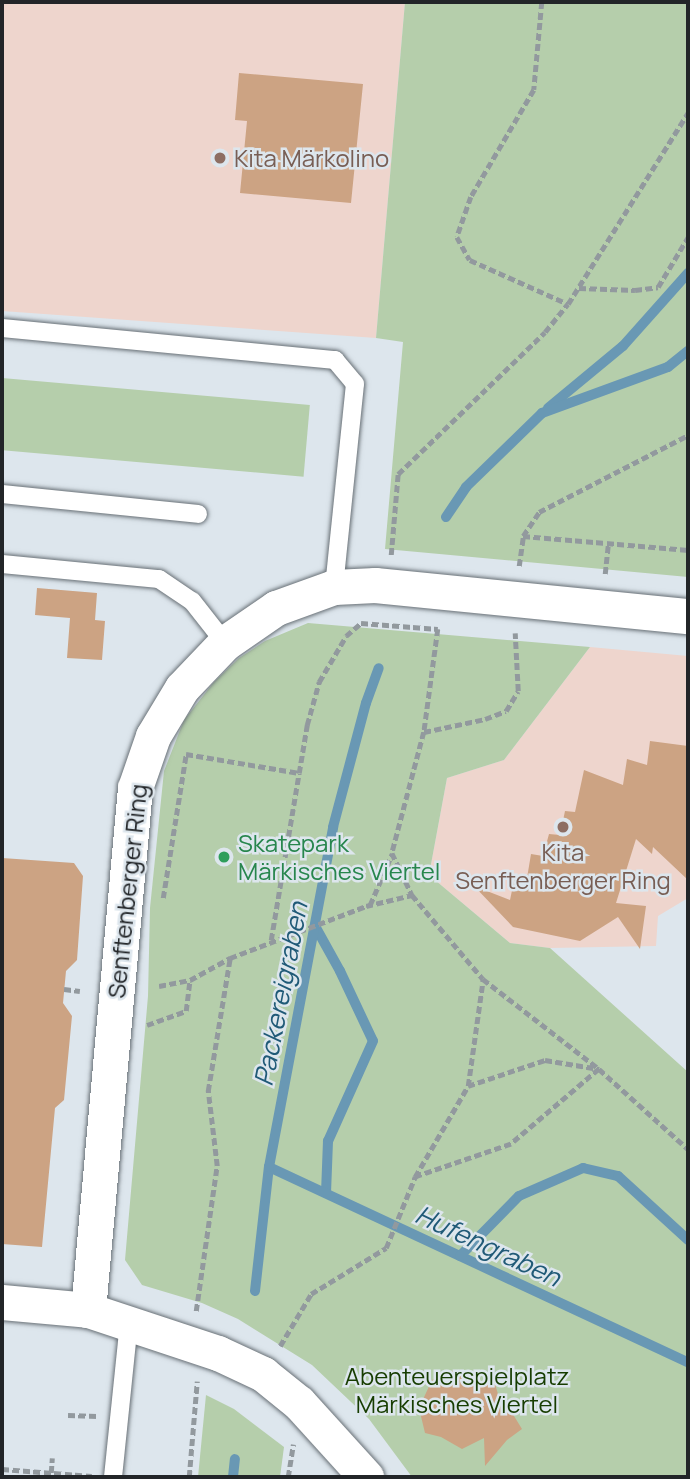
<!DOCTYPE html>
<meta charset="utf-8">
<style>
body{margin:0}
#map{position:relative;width:690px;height:1479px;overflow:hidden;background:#dde6ed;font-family:Manrope,sans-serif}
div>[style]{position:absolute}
.education>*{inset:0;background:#eed5cd}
.green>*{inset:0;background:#b5ceab;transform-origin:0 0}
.stream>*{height:10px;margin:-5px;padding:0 5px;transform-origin:5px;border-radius:5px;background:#6998b4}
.building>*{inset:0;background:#cca383}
.path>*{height:4.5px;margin-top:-2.25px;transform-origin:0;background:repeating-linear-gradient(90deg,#92999e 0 7px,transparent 0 10.5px)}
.roads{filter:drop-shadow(0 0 2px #687076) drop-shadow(0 0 2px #687076)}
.service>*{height:18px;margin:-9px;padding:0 9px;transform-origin:9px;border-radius:9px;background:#fff}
.minor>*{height:35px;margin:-17.5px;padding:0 17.5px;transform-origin:17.5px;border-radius:17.5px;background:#fff}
.dots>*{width:19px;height:19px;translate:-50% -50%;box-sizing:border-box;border:4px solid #dde6ed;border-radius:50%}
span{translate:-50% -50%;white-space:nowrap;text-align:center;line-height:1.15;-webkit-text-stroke:5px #dde6ed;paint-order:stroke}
.education-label{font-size:24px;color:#785e54}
.left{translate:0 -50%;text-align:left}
.leisure-label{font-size:24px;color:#27864d}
.street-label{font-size:24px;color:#222528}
.park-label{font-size:24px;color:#173d01}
.water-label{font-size:26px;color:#205a77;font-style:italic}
.frame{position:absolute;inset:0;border:4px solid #222528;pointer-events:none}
</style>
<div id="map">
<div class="education">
<i style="clip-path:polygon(2px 2px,405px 2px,376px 338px,2px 311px)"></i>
<i style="clip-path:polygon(590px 647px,688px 656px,688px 898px,658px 916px,656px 946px,550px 948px,510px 943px,429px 875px,447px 778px,504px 760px)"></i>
</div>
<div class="green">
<i style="clip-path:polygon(405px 2px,688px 2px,688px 577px,385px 549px,403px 342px,376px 338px)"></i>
<i style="left:2px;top:378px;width:309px;height:72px;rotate:5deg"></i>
<i style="clip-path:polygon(308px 623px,590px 647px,504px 760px,447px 778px,429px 875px,510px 943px,550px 948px,688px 1072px,688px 1477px,412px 1477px,369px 1419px,312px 1365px,238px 1319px,202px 1303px,142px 1285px,125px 1260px,148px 996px,150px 908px,164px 771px,184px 720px,214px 682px,239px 658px,265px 641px)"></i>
<i style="clip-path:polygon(206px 1395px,234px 1409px,284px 1447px,280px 1477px,198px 1477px)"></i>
</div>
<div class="stream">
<i style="left:548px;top:408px;width:97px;rotate:-39.6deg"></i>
<i style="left:623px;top:346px;width:98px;rotate:-48.3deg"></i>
<i style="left:446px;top:517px;width:36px;rotate:-56deg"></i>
<i style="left:466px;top:487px;width:106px;rotate:-44.2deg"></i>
<i style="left:542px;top:413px;width:134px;rotate:-20.1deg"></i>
<i style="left:668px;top:367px;width:26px;rotate:-39deg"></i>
<i style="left:315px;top:926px;width:51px;rotate:60.9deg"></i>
<i style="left:340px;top:971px;width:77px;rotate:64.8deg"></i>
<i style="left:373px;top:1041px;width:110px;rotate:114.2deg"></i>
<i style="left:328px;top:1141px;width:52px;rotate:92.2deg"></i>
<i style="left:269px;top:1167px;width:462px;rotate:25deg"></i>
<i style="left:460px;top:1256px;width:84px;rotate:-45.5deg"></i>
<i style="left:519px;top:1196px;width:70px;rotate:-23.6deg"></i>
<i style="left:583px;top:1168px;width:36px;rotate:13deg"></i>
<i style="left:618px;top:1176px;width:95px;rotate:42.4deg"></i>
<i style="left:255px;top:1291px;width:125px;rotate:-83.6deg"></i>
<i style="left:269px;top:1167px;width:346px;rotate:-79.3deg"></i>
<i style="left:333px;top:827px;width:128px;rotate:-75.1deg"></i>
<i style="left:366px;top:703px;width:37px;rotate:-70deg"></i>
<i style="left:233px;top:1477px;width:18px;rotate:-84deg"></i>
</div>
<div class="building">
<i style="clip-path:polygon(239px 73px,363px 84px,351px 203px,240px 193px,247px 121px,235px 120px)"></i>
<i style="clip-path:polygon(37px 588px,97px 593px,95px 620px,105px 621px,102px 660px,67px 658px,70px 618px,35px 615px)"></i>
<i style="clip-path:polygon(650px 741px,688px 746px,688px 880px,653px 847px,652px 854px,636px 839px,616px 903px,646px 906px,640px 949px,618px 917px,580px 941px,513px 927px,474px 886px,510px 900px,515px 876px,527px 878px,531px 854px,543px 856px,549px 834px,560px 835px,565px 811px,575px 812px,584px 770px,623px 785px,627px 759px,647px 765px)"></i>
<i style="clip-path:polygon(2px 858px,74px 863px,83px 876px,77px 960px,66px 971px,63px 1003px,72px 1016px,64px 1100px,55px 1108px,42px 1247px,2px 1244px)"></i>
<i style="clip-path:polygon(454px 1370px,468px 1379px,495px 1384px,501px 1404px,506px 1403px,522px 1429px,507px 1440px,485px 1466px,484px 1438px,462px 1449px,441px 1437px,425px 1433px,419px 1408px,432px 1380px)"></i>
</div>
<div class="path">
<i style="left:542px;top:2px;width:88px;rotate:95.2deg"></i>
<i style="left:534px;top:90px;width:124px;rotate:120.5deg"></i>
<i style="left:471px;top:197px;width:42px;rotate:109.3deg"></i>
<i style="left:457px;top:237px;width:26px;rotate:61deg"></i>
<i style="left:470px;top:260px;width:107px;rotate:24.2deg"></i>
<i style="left:579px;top:288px;width:56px;rotate:2deg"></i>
<i style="left:635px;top:290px;width:23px;rotate:-7deg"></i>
<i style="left:658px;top:287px;width:58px;rotate:-59deg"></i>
<i style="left:523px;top:536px;width:166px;rotate:4.8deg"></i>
<i style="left:391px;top:555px;width:81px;rotate:-85.1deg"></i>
<i style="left:398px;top:474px;width:204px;rotate:-44deg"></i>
<i style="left:545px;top:332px;width:36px;rotate:-51deg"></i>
<i style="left:568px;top:304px;width:226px;rotate:-57.9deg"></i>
<i style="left:519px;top:566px;width:30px;rotate:-82deg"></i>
<i style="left:523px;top:536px;width:29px;rotate:-56deg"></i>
<i style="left:539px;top:512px;width:168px;rotate:-27.3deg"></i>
<i style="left:605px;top:574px;width:30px;rotate:-84deg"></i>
<i style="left:424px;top:732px;width:62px;rotate:-12deg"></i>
<i style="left:485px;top:719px;width:22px;rotate:-21deg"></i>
<i style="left:506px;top:711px;width:23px;rotate:-59deg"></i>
<i style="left:518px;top:691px;width:58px;rotate:-93deg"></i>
<i style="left:163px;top:898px;width:146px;rotate:-80.9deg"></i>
<i style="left:186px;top:754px;width:115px;rotate:9.5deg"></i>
<i style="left:299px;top:773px;width:49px;rotate:-80.5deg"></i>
<i style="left:307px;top:725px;width:45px;rotate:-74.4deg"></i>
<i style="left:319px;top:682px;width:53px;rotate:-59.6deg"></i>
<i style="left:346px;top:636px;width:20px;rotate:-41deg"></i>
<i style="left:361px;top:623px;width:77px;rotate:4.5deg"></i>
<i style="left:438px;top:629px;width:104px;rotate:97.7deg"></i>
<i style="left:424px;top:732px;width:125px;rotate:104.8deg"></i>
<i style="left:392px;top:853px;width:47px;rotate:64.5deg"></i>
<i style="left:412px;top:895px;width:110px;rotate:49.8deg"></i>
<i style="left:483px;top:979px;width:147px;rotate:37.8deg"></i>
<i style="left:599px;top:1069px;width:116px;rotate:139.6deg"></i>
<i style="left:511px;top:1144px;width:102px;rotate:161deg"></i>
<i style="left:370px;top:905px;width:56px;rotate:-66.7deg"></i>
<i style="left:271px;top:940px;width:169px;rotate:-80.5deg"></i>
<i style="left:159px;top:986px;width:32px;rotate:-11deg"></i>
<i style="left:190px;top:980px;width:46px;rotate:-28.8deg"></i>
<i style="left:230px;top:958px;width:146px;rotate:-20.9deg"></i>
<i style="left:366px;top:906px;width:47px;rotate:-13.4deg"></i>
<i style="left:64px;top:989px;width:16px;rotate:7deg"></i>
<i style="left:147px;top:1025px;width:41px;rotate:-19.7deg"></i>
<i style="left:186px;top:1011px;width:31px;rotate:-83deg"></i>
<i style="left:468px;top:1086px;width:108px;rotate:-82deg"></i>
<i style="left:196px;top:1311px;width:147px;rotate:-81.8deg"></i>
<i style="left:217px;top:1166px;width:76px;rotate:-96.8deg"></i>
<i style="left:208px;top:1091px;width:135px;rotate:-80.6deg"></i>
<i style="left:280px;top:1346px;width:61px;rotate:-59.2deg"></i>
<i style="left:311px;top:1294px;width:88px;rotate:-31.5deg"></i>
<i style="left:386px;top:1248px;width:77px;rotate:-67.8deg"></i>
<i style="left:415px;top:1177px;width:105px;rotate:-59.8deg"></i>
<i style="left:468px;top:1086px;width:81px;rotate:-18.7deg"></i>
<i style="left:545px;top:1060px;width:55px;rotate:9.5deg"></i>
<i style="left:599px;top:1069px;width:120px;rotate:42deg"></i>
<i style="left:68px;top:1415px;width:29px;rotate:2deg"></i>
<i style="left:2px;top:1469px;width:90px;rotate:4.4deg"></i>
<i style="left:51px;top:1473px;width:15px;rotate:-86deg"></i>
<i style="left:189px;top:1477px;width:96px;rotate:-85.2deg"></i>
<i style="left:288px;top:1477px;width:33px;rotate:-81deg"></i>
</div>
<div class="roads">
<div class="service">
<i style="left:2px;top:328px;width:335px;rotate:5.5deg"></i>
<i style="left:335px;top:360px;width:31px;rotate:50deg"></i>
<i style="left:355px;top:384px;width:204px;rotate:95.9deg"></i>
<i style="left:2px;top:494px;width:197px;rotate:5.8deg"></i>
<i style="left:2px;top:564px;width:158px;rotate:5.5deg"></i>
<i style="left:159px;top:579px;width:40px;rotate:34deg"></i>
<i style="left:192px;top:601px;width:53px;rotate:51.8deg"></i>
<i style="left:113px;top:1477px;width:156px;rotate:-84.1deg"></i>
</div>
<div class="minor">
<i style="left:2px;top:1302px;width:86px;rotate:5.3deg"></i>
<i style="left:88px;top:1310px;width:137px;rotate:18.3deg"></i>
<i style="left:218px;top:1353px;width:50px;rotate:25deg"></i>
<i style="left:263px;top:1374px;width:46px;rotate:38.9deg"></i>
<i style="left:299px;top:1403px;width:100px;rotate:47.8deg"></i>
<i style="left:88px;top:1310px;width:524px;rotate:-84.86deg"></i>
<i style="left:135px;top:788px;width:55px;rotate:-70.9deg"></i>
<i style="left:153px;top:736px;width:56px;rotate:-58.9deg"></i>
<i style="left:182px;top:688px;width:62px;rotate:-46.3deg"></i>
<i style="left:225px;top:643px;width:62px;rotate:-34.5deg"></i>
<i style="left:276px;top:608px;width:62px;rotate:-19.9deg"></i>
<i style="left:334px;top:587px;width:41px;rotate:-2.8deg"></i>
<i style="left:375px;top:585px;width:315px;rotate:5.7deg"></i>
</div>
</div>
<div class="dots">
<i style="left:220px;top:158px;background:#8d6e63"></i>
<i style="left:563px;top:827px;background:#8d6e63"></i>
<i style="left:224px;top:857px;background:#2e9e5b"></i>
</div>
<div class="education-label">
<span class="left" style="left:234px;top:158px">Kita Märkolino</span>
<span style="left:563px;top:866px">Kita<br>Senftenberger Ring</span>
</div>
<div class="leisure-label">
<span class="left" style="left:238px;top:857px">Skatepark<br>Märkisches Viertel</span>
</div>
<div class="street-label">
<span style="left:127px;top:891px;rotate:-84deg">Senftenberger Ring</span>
</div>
<div class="park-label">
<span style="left:457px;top:1390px">Abenteuerspielplatz<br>Märkisches Viertel</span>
</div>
<div class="water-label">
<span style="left:281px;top:994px;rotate:-79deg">Packereigraben</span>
<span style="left:488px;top:1246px;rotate:25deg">Hufengraben</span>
</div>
<div class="frame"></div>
</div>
